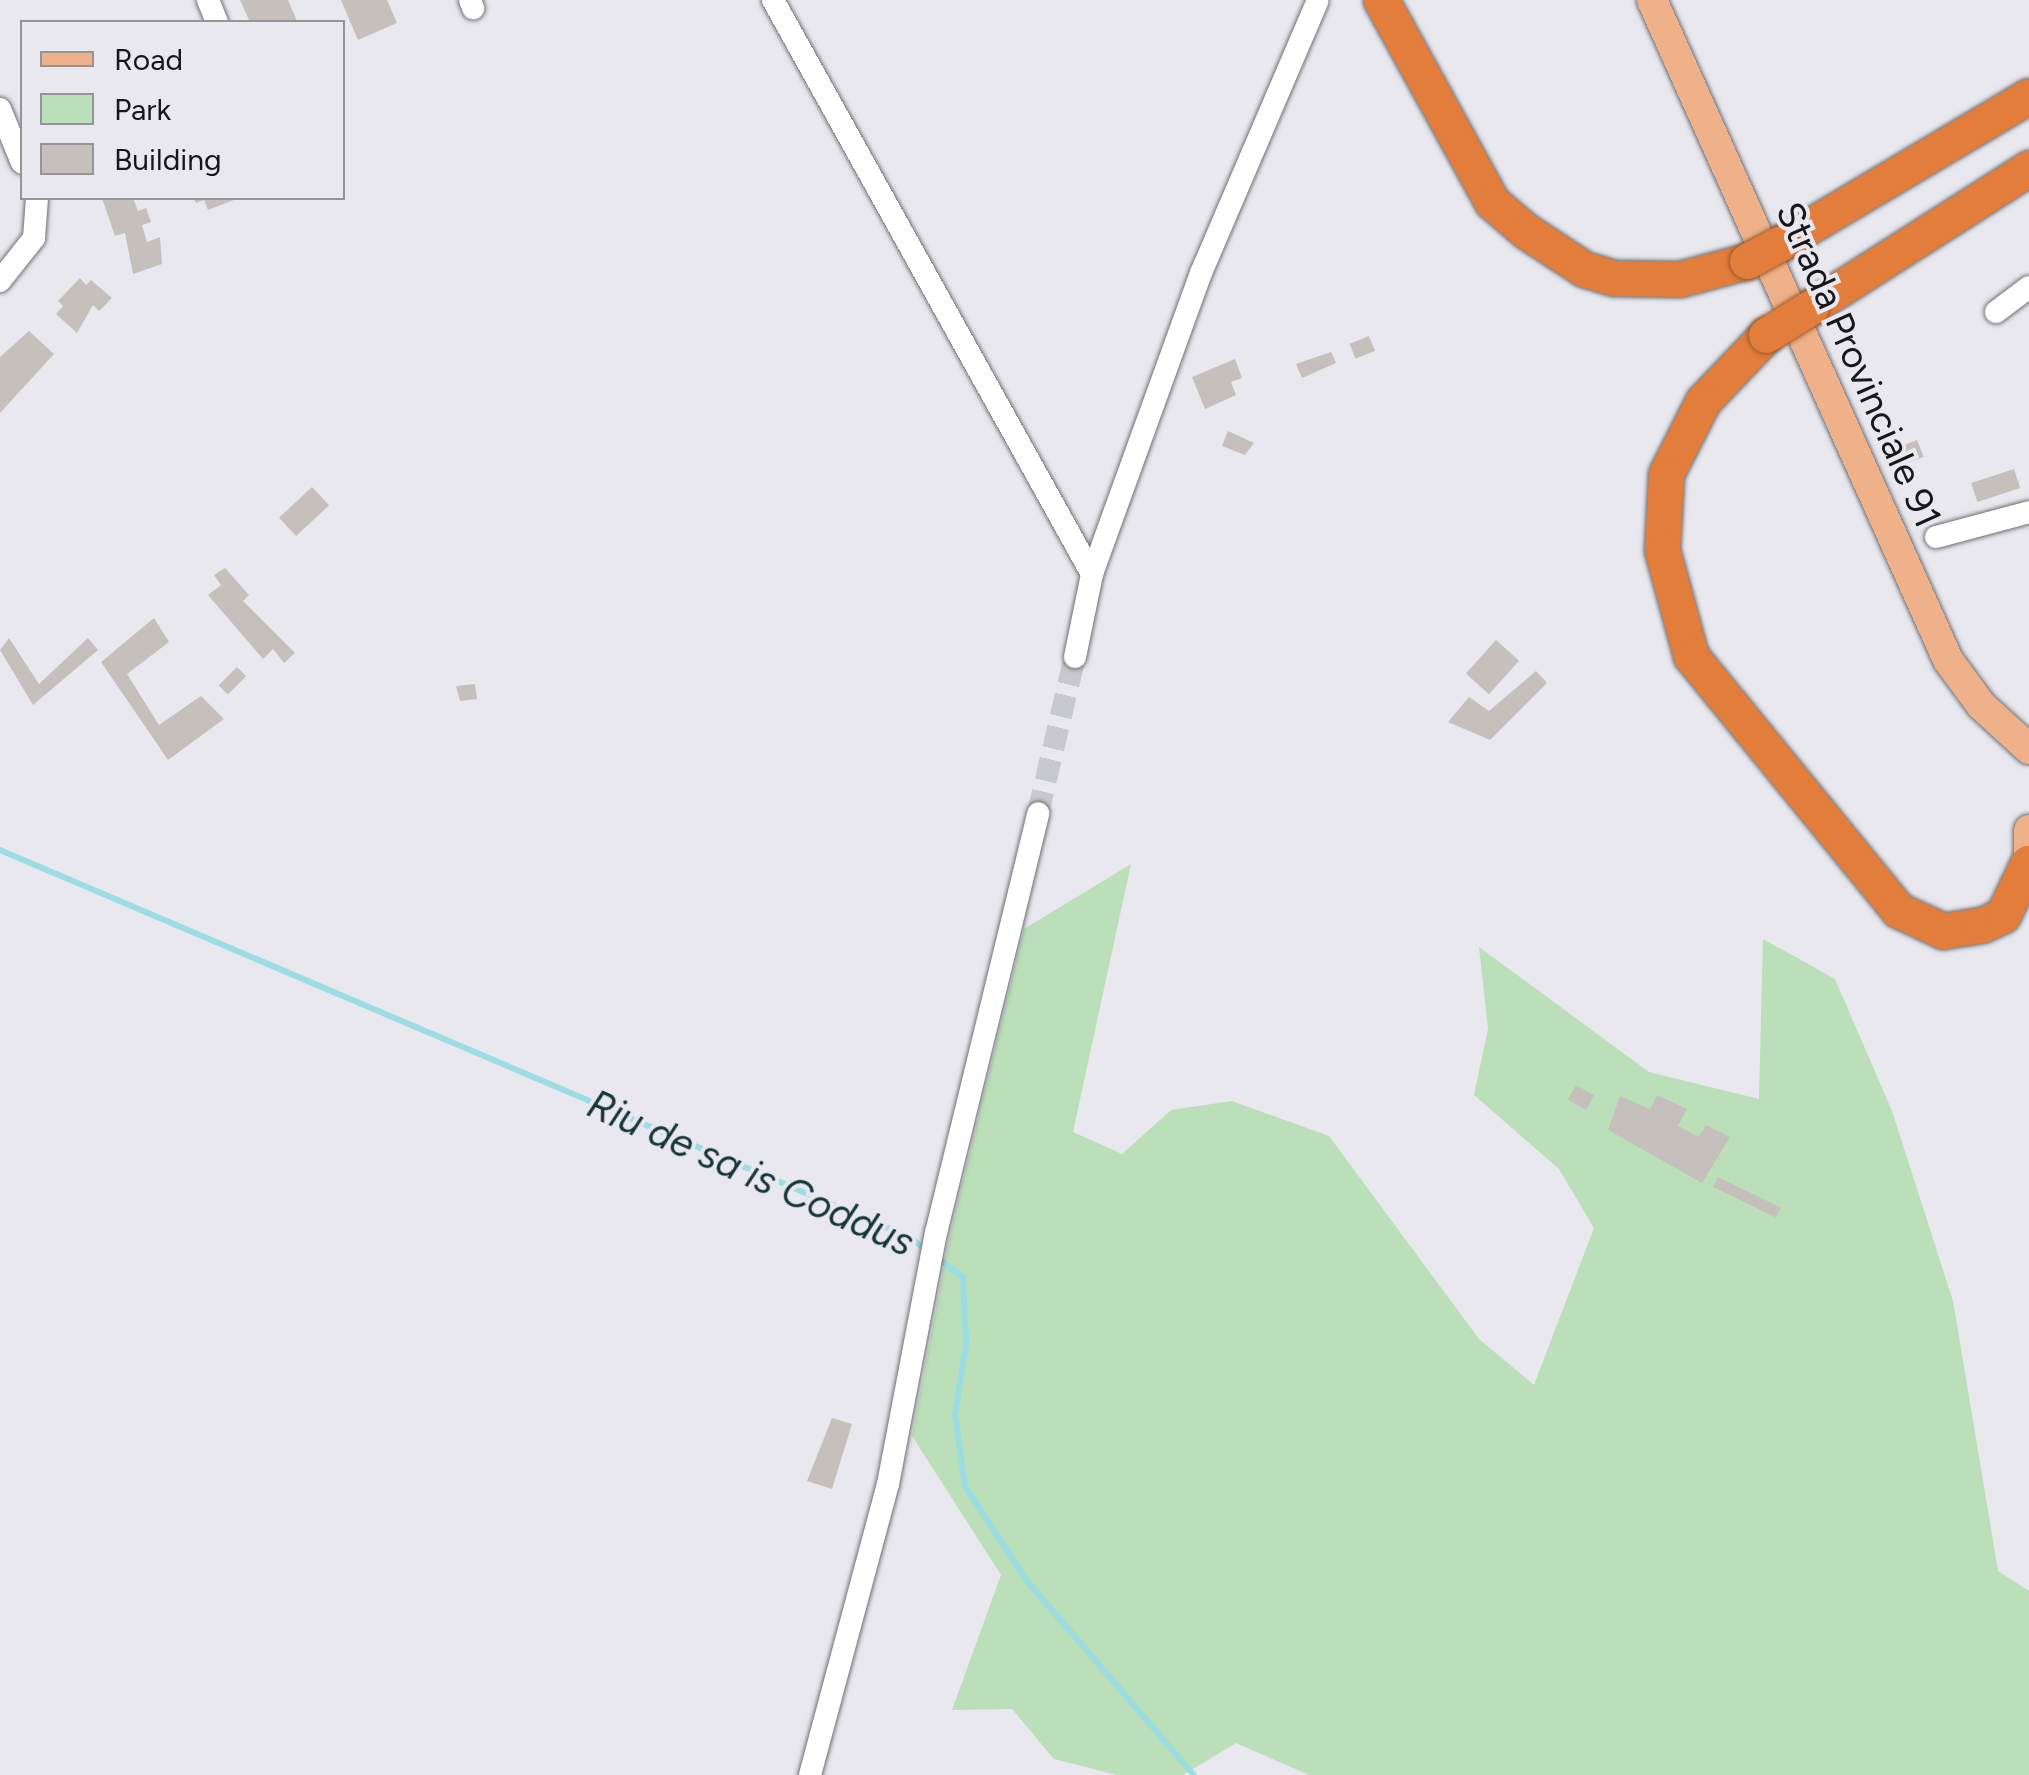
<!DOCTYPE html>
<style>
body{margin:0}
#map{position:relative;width:2029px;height:1775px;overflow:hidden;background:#e8e8ee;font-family:Figtree,sans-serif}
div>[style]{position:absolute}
.green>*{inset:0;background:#bbdfb8}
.stream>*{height:6px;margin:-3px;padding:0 3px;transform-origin:3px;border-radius:3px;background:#9bdde3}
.building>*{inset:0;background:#c6c0bd;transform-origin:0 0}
.minor-tunnel>*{height:22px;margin-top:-11px;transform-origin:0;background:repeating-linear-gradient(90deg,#c8c9ce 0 22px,transparent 0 33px)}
.roads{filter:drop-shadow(0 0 2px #6f7075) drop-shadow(0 0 2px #6f7075)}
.minor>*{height:22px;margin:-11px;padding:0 11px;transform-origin:11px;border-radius:11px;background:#fff}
.major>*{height:30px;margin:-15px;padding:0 15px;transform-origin:15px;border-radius:15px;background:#eeb189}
.highway>*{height:35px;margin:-17.5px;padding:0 17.5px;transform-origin:17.5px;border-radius:17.5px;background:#e27d3b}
.bridges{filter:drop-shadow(0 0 2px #9b592f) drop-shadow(0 0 2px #9b592f)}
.highway-bridge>*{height:35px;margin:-17.5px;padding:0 17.5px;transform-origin:17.5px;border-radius:17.5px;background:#e27d3b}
span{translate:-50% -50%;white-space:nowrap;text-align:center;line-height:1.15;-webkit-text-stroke:8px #e8e8ee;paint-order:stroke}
.street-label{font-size:38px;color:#161719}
.water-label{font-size:40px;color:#153639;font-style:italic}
.legend{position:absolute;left:20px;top:20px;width:325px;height:180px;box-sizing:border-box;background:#e8e8ee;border:2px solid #949499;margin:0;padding:12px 18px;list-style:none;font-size:30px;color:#161719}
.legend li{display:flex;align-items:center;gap:20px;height:50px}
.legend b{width:50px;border:2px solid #949499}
</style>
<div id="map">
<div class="green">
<i style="clip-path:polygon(1131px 864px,1073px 1132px,1122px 1154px,1171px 1110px,1232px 1101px,1329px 1136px,1479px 1339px,1534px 1385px,1594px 1228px,1559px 1169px,1474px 1095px,1488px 1029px,1479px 947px,1649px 1072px,1759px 1099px,1763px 939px,1835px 979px,1892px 1111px,1953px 1301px,1998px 1571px,2029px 1591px,2029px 1775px,1309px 1775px,1236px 1743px,1183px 1775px,1117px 1775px,1054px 1759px,1012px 1709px,952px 1710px,1001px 1575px,912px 1436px,949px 1239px,1024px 929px)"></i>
</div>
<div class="stream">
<i style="left:0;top:850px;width:988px;rotate:23.06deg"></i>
<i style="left:909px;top:1237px;width:21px;rotate:37deg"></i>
<i style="left:936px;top:1257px;width:34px;rotate:37deg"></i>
<i style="left:963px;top:1277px;width:67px;rotate:87.4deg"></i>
<i style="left:966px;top:1344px;width:71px;rotate:98.9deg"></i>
<i style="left:955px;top:1414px;width:73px;rotate:82.1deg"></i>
<i style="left:965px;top:1486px;width:113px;rotate:56.9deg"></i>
<i style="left:1027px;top:1581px;width:256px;rotate:49.3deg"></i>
</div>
<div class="building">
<i style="clip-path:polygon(240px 0,288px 0,297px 21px,250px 22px)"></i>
<i style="clip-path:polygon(341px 0,387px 0,397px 23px,358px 40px)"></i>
<i style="clip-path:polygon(102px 198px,133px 198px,138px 211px,146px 208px,151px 222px,142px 225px,147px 242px,160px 237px,162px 264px,133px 274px,125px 233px,115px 236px)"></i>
<i style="clip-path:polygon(193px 198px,239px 198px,208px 210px,204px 200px,196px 203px)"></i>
<i style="clip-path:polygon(80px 278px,86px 285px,91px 280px,112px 298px,99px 311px,93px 305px,77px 333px,56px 314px,63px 306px,58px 301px)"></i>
<i style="clip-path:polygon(29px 331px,54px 354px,0 413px,0 357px)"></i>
<i style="left:1369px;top:336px;width:16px;height:21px;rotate:68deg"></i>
<i style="clip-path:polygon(1331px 352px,1336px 363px,1302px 378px,1296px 364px)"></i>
<i style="clip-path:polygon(1235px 359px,1242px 378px,1231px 382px,1236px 395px,1205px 409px,1192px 377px)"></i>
<i style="clip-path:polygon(1228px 431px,1254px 443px,1245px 455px,1222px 446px)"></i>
<i style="left:1917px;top:440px;width:18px;height:19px;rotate:68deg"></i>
<i style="left:2014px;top:469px;width:20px;height:45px;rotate:72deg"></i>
<i style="left:312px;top:487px;width:25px;height:45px;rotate:47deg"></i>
<i style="clip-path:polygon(225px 568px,249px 595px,243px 601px,295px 653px,284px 663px,273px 649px,263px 659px,208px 595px,221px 585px,214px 575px)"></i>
<i style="clip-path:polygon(154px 618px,169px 642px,127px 674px,159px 725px,201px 696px,224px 719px,168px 760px,101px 662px)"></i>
<i style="clip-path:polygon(9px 638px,39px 684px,88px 638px,98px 650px,33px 705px,0 650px)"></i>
<i style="left:1496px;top:640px;width:31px;height:45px;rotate:42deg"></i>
<i style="left:237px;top:667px;width:13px;height:26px;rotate:45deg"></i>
<i style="clip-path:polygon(1536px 671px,1547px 683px,1490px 740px,1448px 722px,1469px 697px,1489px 711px)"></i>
<i style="clip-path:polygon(475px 684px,477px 699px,460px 701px,456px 686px)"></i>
<i style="left:1576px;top:1085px;width:21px;height:17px;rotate:29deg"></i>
<i style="clip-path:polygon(1657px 1095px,1687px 1109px,1678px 1126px,1699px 1137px,1706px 1125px,1730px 1137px,1702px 1183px,1608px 1130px,1620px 1096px,1650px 1109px)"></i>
<i style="left:1718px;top:1177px;width:70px;height:11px;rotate:26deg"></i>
<i style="clip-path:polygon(832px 1418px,852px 1424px,832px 1489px,807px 1481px)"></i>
</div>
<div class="minor-tunnel">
<i style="left:1038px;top:813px;width:160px;rotate:-76.7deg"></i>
</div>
<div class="roads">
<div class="minor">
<i style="left:208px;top:0;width:24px;rotate:68deg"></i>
<i style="left:470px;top:0;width:9px;rotate:69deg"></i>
<i style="left:773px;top:0;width:657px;rotate:60.94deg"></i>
<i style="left:0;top:109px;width:58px;rotate:67.8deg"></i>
<i style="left:0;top:281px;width:55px;rotate:-51.7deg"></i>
<i style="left:34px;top:238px;width:40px;rotate:-85.7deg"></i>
<i style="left:1996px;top:312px;width:41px;rotate:-37.1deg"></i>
<i style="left:1936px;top:537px;width:96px;rotate:-15deg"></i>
<i style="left:1075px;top:657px;width:85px;rotate:-78.4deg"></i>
<i style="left:1092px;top:574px;width:320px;rotate:-70.1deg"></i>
<i style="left:1201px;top:273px;width:295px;rotate:-66.8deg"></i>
<i style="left:810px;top:1775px;width:301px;rotate:-75deg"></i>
<i style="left:888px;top:1484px;width:256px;rotate:-79.2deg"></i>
<i style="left:936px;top:1233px;width:432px;rotate:-76.3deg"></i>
</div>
<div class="major">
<i style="left:1652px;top:0;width:723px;rotate:65.84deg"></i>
<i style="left:1948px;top:660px;width:56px;rotate:53.7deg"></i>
<i style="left:1981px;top:705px;width:65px;rotate:42.5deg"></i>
<i style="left:2029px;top:830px;width:35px;rotate:90deg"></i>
</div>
<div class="highway">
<i style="left:1381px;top:0;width:230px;rotate:61.2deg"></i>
<i style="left:1492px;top:202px;width:45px;rotate:40.5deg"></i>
<i style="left:1526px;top:231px;width:69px;rotate:33.2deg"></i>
<i style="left:1584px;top:269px;width:31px;rotate:17deg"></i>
<i style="left:1614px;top:278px;width:66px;rotate:0.9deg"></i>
<i style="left:1680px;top:279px;width:69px;rotate:-15deg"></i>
<i style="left:1781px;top:243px;width:288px;rotate:-30.7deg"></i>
<i style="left:1811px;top:307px;width:259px;rotate:-32.5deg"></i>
<i style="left:1766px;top:335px;width:91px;rotate:133.7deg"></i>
<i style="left:1703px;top:401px;width:82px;rotate:116.9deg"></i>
<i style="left:1666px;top:474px;width:76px;rotate:93deg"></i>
<i style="left:1662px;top:550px;width:110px;rotate:74.7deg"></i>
<i style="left:1691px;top:656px;width:328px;rotate:50.8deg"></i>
<i style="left:1898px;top:910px;width:50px;rotate:25deg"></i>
<i style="left:1943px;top:931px;width:39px;rotate:-9deg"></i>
<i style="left:1982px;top:925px;width:23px;rotate:-25deg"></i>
<i style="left:2003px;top:915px;width:58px;rotate:-64.3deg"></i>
</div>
</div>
<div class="bridges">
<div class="highway-bridge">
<i style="left:1747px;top:261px;width:38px;rotate:-28deg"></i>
<i style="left:1766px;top:335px;width:53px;rotate:-31.9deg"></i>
</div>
</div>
<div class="street-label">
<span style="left:1858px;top:365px;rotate:66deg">Strada Provinciale 91</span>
</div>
<div class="water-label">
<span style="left:751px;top:1173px;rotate:24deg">Riu de sa is Coddus</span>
</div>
<ul class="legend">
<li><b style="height:12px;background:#eeb189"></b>Road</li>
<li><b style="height:28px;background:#bbdfb8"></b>Park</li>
<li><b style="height:28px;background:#c6c0bd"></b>Building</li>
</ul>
</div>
